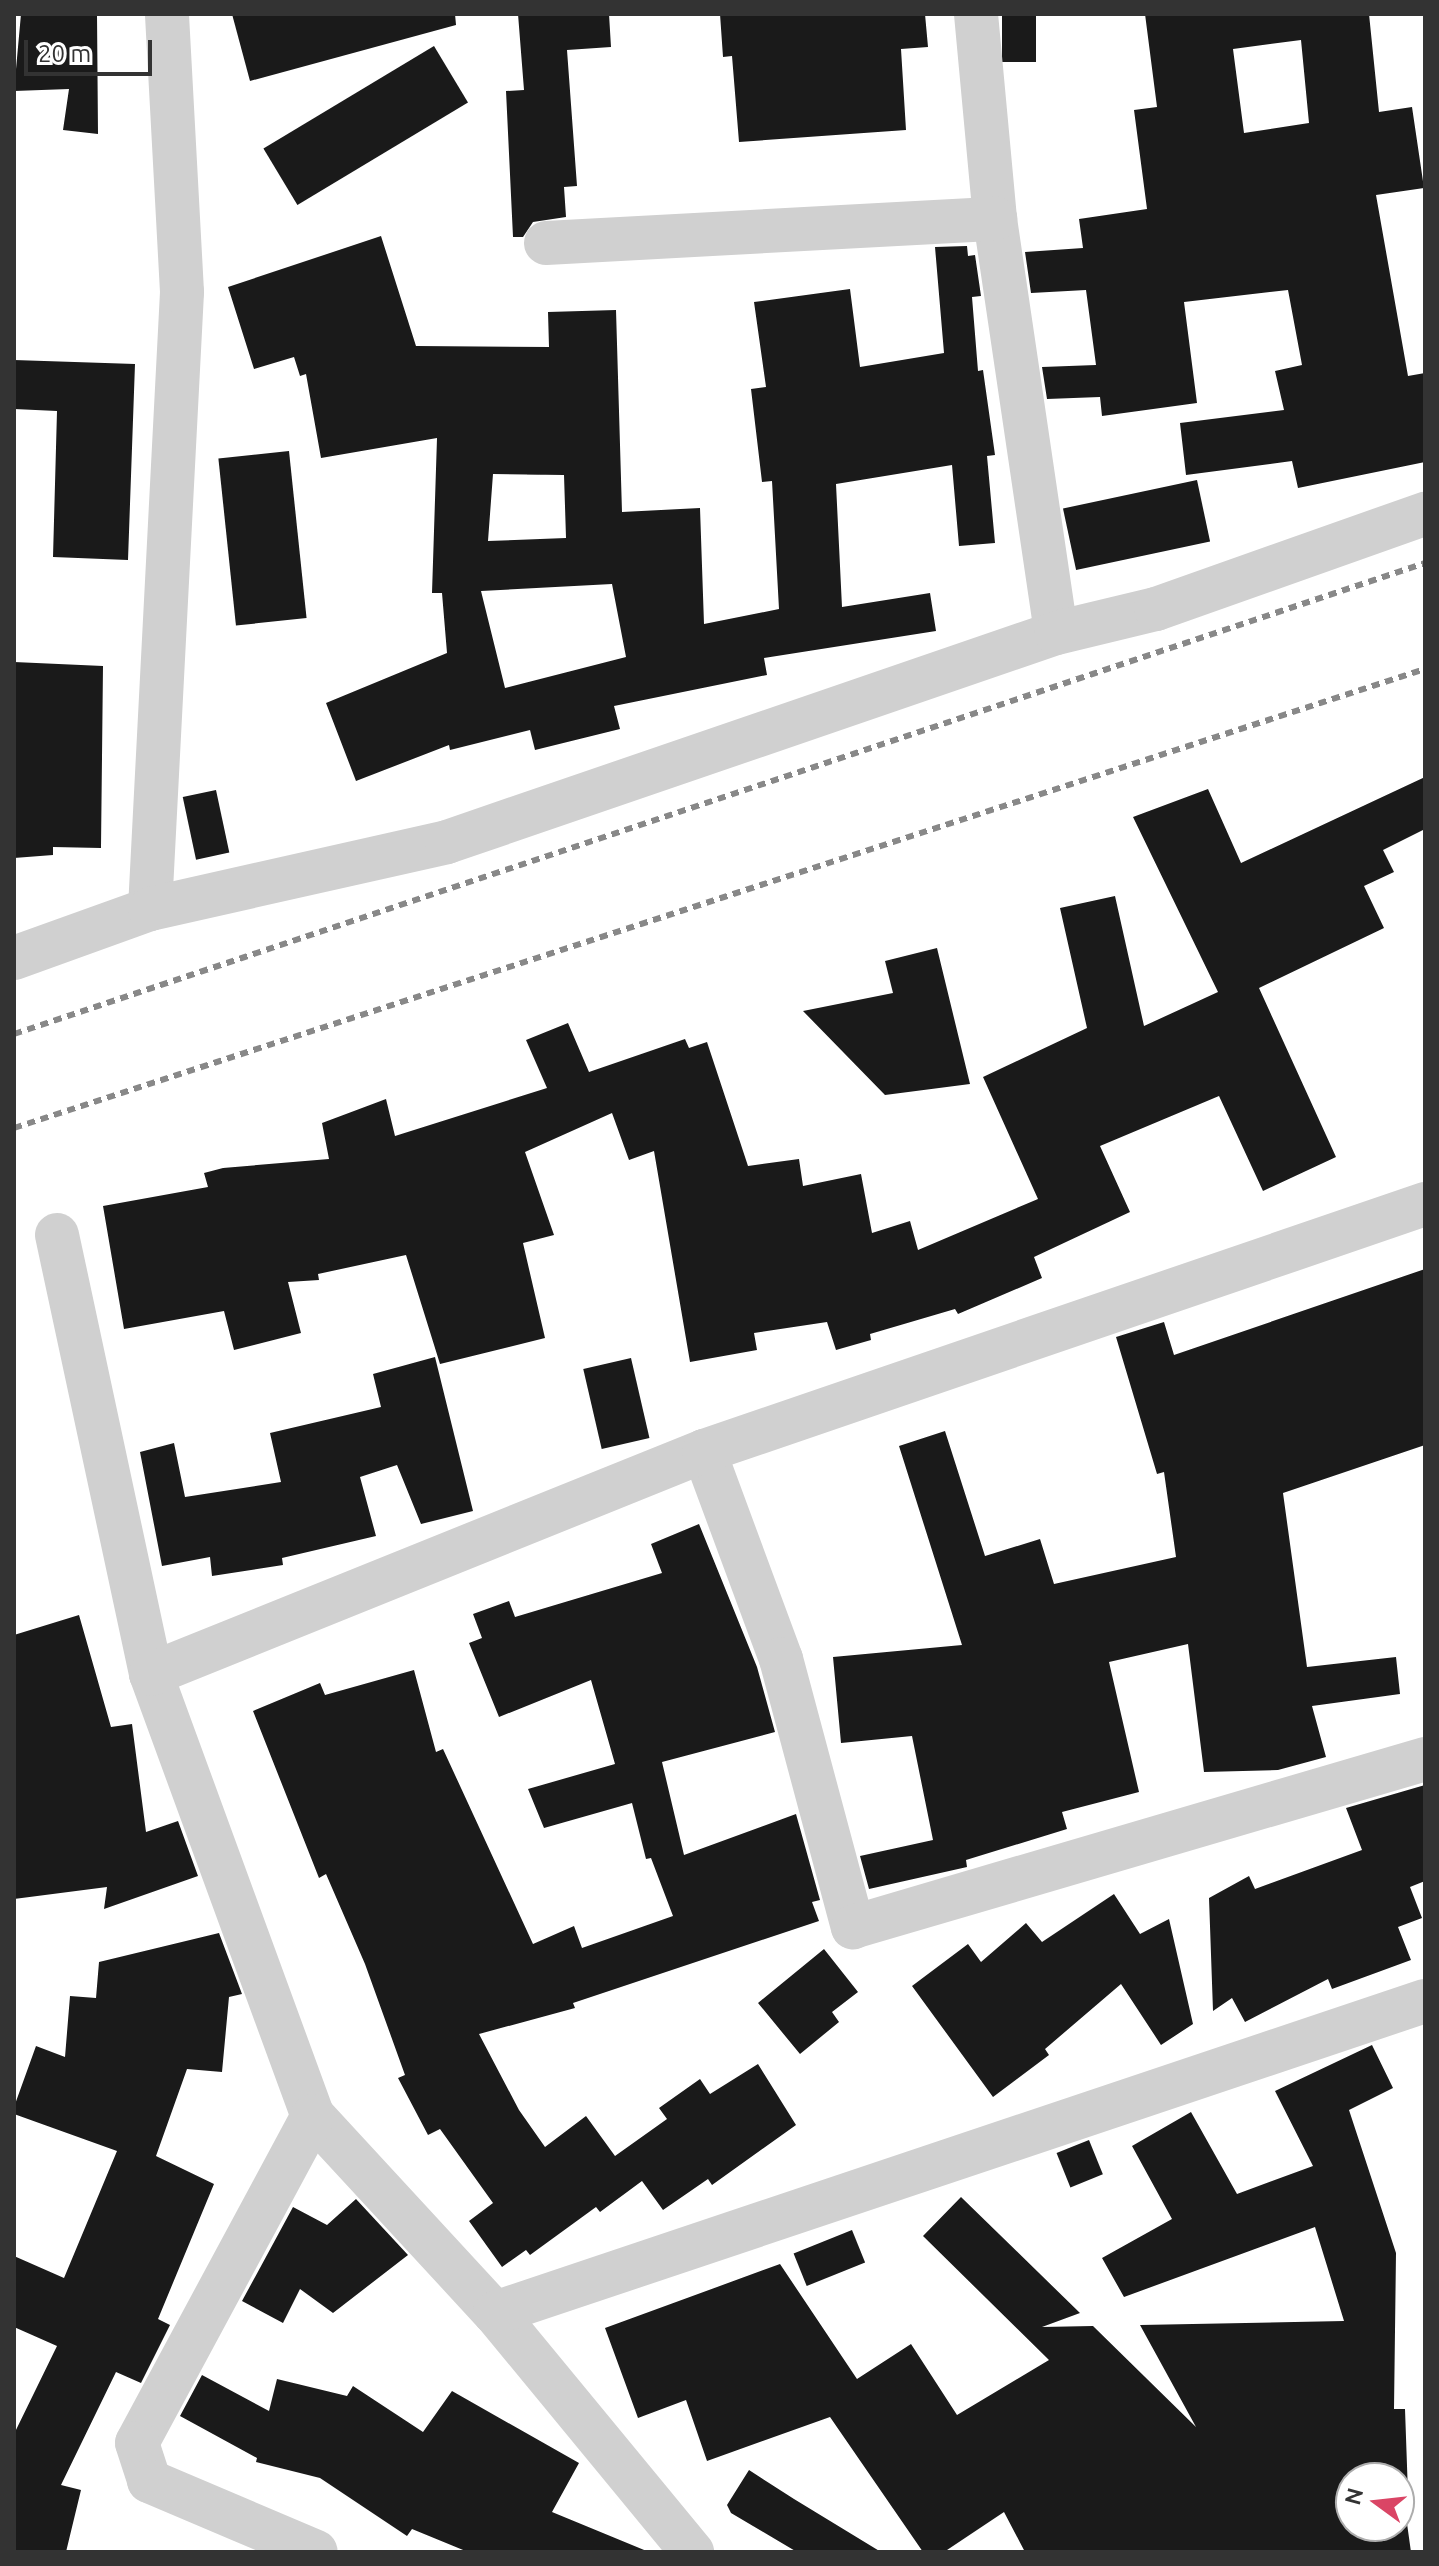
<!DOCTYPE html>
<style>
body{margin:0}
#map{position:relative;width:1439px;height:2566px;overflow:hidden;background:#fff;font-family:Ubuntu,sans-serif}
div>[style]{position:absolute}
.building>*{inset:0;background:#1a1a1a;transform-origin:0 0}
.minor>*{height:44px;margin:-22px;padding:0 22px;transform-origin:22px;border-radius:22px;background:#d0d0d0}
.rail>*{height:6px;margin-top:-3px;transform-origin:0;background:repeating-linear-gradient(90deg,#888 0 8px,transparent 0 14px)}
span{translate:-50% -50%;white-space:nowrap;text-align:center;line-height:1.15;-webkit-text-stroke:8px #fff;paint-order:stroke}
.frame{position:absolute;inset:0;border:16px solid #333;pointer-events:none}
.north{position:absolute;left:1335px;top:2462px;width:80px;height:80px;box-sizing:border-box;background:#fff;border:2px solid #adadad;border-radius:50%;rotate:285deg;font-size:22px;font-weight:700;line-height:32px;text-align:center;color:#333}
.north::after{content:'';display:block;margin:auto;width:28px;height:36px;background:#da4565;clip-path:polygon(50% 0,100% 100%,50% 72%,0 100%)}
.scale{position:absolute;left:24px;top:40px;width:128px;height:36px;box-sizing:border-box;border:4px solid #333;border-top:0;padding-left:10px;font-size:24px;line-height:28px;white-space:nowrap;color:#333;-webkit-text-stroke:6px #fff;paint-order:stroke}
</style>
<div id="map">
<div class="building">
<i style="clip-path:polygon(21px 14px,97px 14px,98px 134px,63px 130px,69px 89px,14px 91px)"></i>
<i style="clip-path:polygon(232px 14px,455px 14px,456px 25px,250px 81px)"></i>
<i style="clip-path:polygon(518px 14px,609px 14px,611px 47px,567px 50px,577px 186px,564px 187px,566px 217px,533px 222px,523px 237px,513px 237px,506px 91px,524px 90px)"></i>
<i style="clip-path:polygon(720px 14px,925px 14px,928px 47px,901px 49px,906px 130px,739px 142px,732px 56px,723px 57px)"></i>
<i style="left:1002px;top:14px;width:34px;height:48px"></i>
<i style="clip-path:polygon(evenodd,1145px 14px,1369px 14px,1379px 112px,1412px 107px,1424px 188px,1376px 195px,1408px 376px,1425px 373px,1425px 462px,1298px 488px,1292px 461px,1186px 475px,1180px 423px,1284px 410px,1275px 371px,1302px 365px,1288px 290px,1184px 302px,1197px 403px,1102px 416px,1100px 397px,1047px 399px,1042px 367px,1096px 365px,1086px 290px,1031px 293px,1025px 252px,1083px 248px,1079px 219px,1147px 209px,1134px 110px,1157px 107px,1145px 14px,1301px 40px,1309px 123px,1244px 133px,1233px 49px,1301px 40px)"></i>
<i style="left:434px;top:46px;width:66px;height:199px;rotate:59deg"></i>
<i style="clip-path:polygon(evenodd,381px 236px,416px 346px,549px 347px,548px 312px,616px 310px,622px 512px,700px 508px,704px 624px,779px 609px,772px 481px,762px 482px,751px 389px,766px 387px,754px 302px,850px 289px,860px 367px,944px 353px,935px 247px,967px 246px,968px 256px,975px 255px,981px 296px,972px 297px,978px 371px,983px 370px,995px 455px,987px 456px,995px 543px,959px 546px,952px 465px,836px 484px,842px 607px,930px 593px,936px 631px,764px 658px,767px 675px,614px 706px,620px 729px,535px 750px,530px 730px,450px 750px,449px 745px,356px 781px,326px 703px,447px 653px,442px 593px,432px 593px,437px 438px,321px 458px,306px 374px,300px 376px,294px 357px,254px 369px,228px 287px,381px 236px,493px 474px,564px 475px,566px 538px,488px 541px,493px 474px,381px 236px,612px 584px,626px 657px,505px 688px,481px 591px,612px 584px)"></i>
<i style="clip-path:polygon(14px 360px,135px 364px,128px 560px,53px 557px,57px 411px,14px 409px)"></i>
<i style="left:289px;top:451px;width:168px;height:71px;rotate:84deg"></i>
<i style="left:1197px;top:480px;width:63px;height:137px;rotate:78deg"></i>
<i style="clip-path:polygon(14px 662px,103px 666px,101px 848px,53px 847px,53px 855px,14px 858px)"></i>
<i style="clip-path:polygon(1425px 777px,1425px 829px,1383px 850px,1394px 872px,1364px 886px,1384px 928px,1259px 988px,1336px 1157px,1263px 1191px,1219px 1096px,1100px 1146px,1130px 1212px,1034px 1257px,1042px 1278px,958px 1314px,955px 1309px,870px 1334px,871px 1340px,836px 1350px,827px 1322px,754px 1333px,757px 1350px,690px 1362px,654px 1151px,629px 1160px,612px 1113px,525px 1152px,554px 1235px,523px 1243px,545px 1338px,440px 1364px,406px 1255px,318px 1274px,319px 1280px,288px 1282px,301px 1333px,234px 1350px,224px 1311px,124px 1329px,103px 1206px,208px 1187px,204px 1173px,223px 1168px,329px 1159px,322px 1123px,386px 1099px,395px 1136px,547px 1088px,526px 1040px,568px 1023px,589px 1072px,685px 1039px,689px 1048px,707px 1042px,748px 1166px,799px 1159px,803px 1186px,861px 1174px,872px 1233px,910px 1221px,918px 1250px,1038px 1199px,983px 1077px,1087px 1028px,1060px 908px,1115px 896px,1144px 1026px,1218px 992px,1133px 817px,1208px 789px,1241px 863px)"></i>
<i style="left:216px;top:790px;width:64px;height:34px;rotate:78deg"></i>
<i style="clip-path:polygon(937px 948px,970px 1084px,885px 1095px,803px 1011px,893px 993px,885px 961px)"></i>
<i style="clip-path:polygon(1425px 1269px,1425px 1445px,1283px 1493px,1307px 1667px,1396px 1657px,1400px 1694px,1312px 1706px,1326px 1757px,1278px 1770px,1204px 1772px,1188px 1644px,1109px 1662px,1139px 1792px,1062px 1812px,1067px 1829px,966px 1860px,967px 1867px,869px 1889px,860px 1856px,933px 1840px,912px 1736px,841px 1743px,833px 1657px,962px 1645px,899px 1446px,945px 1431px,985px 1556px,1040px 1539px,1054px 1584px,1176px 1557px,1164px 1472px,1157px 1474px,1116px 1337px,1164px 1322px,1174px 1355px)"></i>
<i style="clip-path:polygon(435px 1357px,473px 1511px,421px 1524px,397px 1465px,360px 1477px,376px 1536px,282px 1558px,283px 1565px,212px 1576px,210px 1557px,162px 1566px,140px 1452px,174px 1443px,185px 1497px,281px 1482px,270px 1433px,381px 1407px,373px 1374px)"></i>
<i style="left:631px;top:1358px;width:82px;height:49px;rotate:77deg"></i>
<i style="clip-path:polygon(699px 1524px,757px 1667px,775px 1732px,662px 1762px,684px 1855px,796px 1814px,820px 1900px,812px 1902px,819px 1921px,573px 2003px,575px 2008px,479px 2034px,519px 2110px,545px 2147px,586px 2116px,615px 2156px,667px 2119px,659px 2108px,700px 2079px,710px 2094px,758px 2064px,796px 2125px,712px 2185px,708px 2179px,663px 2210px,642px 2181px,600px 2212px,596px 2207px,530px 2255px,526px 2250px,502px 2267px,469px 2221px,493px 2203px,440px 2129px,428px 2135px,398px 2078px,405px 2075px,365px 1964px,326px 1874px,319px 1878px,253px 1711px,320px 1683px,325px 1695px,414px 1670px,436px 1752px,443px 1749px,533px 1944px,574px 1926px,582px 1948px,673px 1916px,651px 1858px,646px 1859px,632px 1803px,544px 1828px,528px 1789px,615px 1764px,591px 1680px,499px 1717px,469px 1643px,482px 1638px,473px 1614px,509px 1601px,515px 1617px,662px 1573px,651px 1544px)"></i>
<i style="clip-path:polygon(79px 1615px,111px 1727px,132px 1724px,146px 1832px,178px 1821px,198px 1876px,104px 1909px,107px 1887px,14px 1899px,14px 1635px)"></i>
<i style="clip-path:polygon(1425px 1785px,1425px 1881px,1410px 1887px,1422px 1918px,1398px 1927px,1411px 1960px,1332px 1989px,1328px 1979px,1245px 2022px,1232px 1998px,1213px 2011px,1209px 1898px,1249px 1876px,1255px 1889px,1362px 1850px,1346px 1808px)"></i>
<i style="clip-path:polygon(1114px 1894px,1140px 1934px,1169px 1919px,1193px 2024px,1161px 2045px,1121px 1984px,1045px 2049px,1049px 2055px,993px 2097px,912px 1986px,968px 1944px,981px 1962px,1026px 1923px,1042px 1942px)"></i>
<i style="clip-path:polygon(219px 1933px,242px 1994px,229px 1997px,222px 2072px,187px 2069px,156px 2156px,214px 2184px,158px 2319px,170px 2325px,141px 2383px,116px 2372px,61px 2485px,81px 2490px,66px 2552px,14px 2552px,14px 2434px,57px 2346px,14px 2327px,14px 2256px,64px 2278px,117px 2151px,14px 2114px,14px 2107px,36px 2046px,65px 2057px,70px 1996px,96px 1998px,99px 1962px)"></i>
<i style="clip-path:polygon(824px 1949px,858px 1992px,832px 2012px,839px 2022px,800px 2054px,758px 2003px)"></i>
<i style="clip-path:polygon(evenodd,1372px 2045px,1393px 2088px,1349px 2110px,1396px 2253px,1394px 2409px,1405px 2409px,1408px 2494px,1403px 2495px,1411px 2552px,1025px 2552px,1004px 2512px,944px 2552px,923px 2552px,830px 2417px,707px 2461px,686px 2400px,638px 2418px,605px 2328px,780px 2264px,857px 2379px,911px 2344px,957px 2415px,1049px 2360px,923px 2236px,961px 2197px,1080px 2313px,1042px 2327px,1093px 2326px,1196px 2427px,1140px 2325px,1344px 2321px,1315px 2227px,1124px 2297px,1102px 2258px,1172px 2219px,1132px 2146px,1191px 2112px,1237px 2194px,1313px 2166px,1275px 2091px,1372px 2045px,1351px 2478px,1399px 2478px,1399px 2526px,1351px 2526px,1351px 2478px)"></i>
<i style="left:1089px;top:2140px;width:37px;height:35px;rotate:68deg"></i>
<i style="clip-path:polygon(356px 2199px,408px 2255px,333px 2313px,300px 2289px,283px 2323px,242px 2301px,293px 2207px,327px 2225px)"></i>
<i style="left:852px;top:2230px;width:35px;height:63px;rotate:68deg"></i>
<i style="clip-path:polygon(202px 2375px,269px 2411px,277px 2379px,347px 2396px,353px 2386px,423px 2432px,452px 2391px,579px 2463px,552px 2512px,649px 2552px,468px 2552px,412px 2529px,407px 2536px,320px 2478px,256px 2462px,257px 2458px,180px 2416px)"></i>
<i style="clip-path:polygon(749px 2470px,794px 2499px,881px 2552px,797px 2552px,731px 2513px,727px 2505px)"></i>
</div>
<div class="minor">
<i style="left:976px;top:14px;width:206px;rotate:84.7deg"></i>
<i style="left:995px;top:219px;width:418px;rotate:81.6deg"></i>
<i style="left:546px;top:243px;width:450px;rotate:-3.1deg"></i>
<i style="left:150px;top:909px;width:618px;rotate:-87.03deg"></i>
<i style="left:182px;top:292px;width:278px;rotate:-93.1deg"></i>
<i style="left:14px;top:958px;width:145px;rotate:-19.8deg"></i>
<i style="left:150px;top:909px;width:304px;rotate:-12.7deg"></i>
<i style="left:447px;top:842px;width:644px;rotate:-18.94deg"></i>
<i style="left:1056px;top:633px;width:103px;rotate:-13.5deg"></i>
<i style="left:1156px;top:609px;width:285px;rotate:-19.5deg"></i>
<i style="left:57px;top:1235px;width:449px;rotate:77.9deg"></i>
<i style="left:151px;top:1674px;width:471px;rotate:69.9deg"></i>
<i style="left:313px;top:2116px;width:268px;rotate:47.3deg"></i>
<i style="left:495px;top:2313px;width:310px;rotate:50.5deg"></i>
<i style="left:704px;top:1451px;width:222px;rotate:69.7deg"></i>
<i style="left:781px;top:1659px;width:278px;rotate:75deg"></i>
<i style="left:853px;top:1927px;width:596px;rotate:-16.37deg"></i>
<i style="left:151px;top:1674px;width:596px;rotate:-21.96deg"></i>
<i style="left:704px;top:1451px;width:762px;rotate:-18.91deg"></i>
<i style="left:313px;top:2116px;width:371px;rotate:118.3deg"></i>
<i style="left:137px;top:2443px;width:40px;rotate:72deg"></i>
<i style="left:149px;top:2481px;width:181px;rotate:23deg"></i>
<i style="left:495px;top:2313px;width:981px;rotate:-18.55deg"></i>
</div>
<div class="rail">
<i style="left:14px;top:1034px;width:1488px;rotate:-18.46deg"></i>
<i style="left:14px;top:1128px;width:1484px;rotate:-18.02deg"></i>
</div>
<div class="frame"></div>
<div class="north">N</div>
<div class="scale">20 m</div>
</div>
